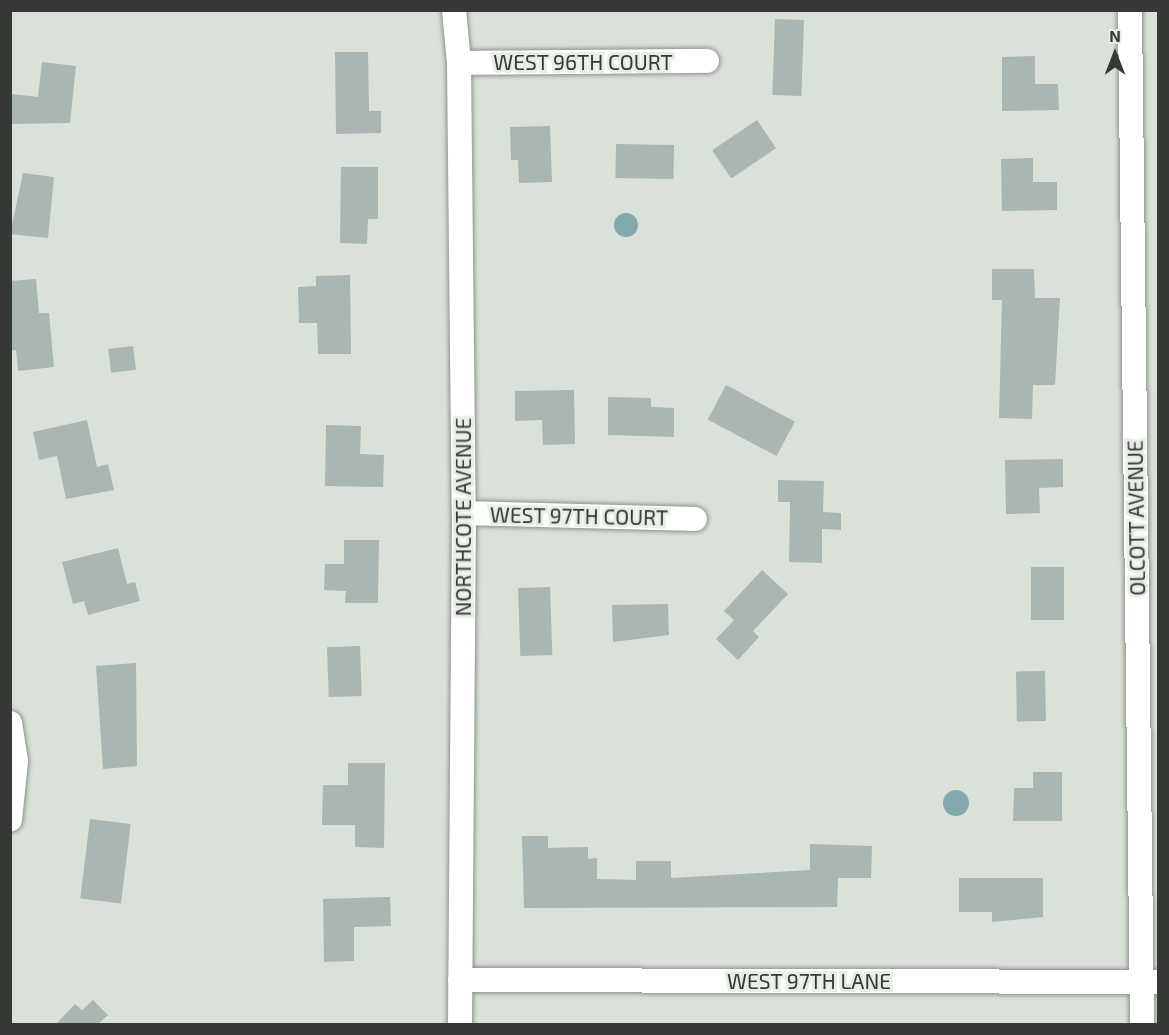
<!DOCTYPE html>
<style>
body{margin:0}
#map{position:relative;width:1169px;height:1035px;overflow:hidden;background:#d9e1d8;font-family:"Exo 2",sans-serif}
div>[style]{position:absolute}
.water>*{inset:0;background:#81a8ac}
.round{border-radius:50%}
.building>*{inset:0;background:#aab6b2;transform-origin:0 0}
.roads{filter:drop-shadow(0 0 2px #8c938b) drop-shadow(0 0 2px #8c938b)}
.minor>*{height:24px;margin:-12px;padding:0 12px;transform-origin:12px;border-radius:12px;background:#fff}
span{translate:-50% -50%;white-space:nowrap;text-align:center;line-height:1.15;-webkit-text-stroke:6px #e6eee5;paint-order:stroke}
.street-label{font-size:21px;color:#353835}
.frame{position:absolute;inset:0;border:12px solid #353835;pointer-events:none}
.north{position:absolute;left:1085px;top:24px;width:60px;height:60px;-webkit-text-stroke:4px #e6eee5;paint-order:stroke;rotate:0deg;font-size:16px;font-weight:700;line-height:24px;text-align:center;color:#353835}
.north::after{content:'';display:block;margin:auto;width:21px;height:27px;background:#353835;clip-path:polygon(50% 0,100% 100%,50% 72%,0 100%)}
</style>
<div id="map">
<div class="water">
<i class="round" style="left:614px;top:213px;width:24px;height:24px"></i>
<i class="round" style="left:943px;top:790px;width:26px;height:26px"></i>
</div>
<div class="building">
<i style="left:775px;top:19px;width:29px;height:76px;rotate:2deg"></i>
<i style="clip-path:polygon(335px 52px,368px 52px,369px 111px,381px 111px,381px 133px,336px 134px)"></i>
<i style="clip-path:polygon(1035px 56px,1035px 84px,1058px 84px,1059px 110px,1002px 111px,1002px 57px)"></i>
<i style="clip-path:polygon(42px 62px,76px 66px,70px 123px,10px 124px,12px 94px,38px 97px)"></i>
<i style="left:757px;top:120px;width:34px;height:54px;rotate:56deg"></i>
<i style="clip-path:polygon(550px 126px,552px 182px,519px 183px,518px 160px,511px 160px,510px 127px)"></i>
<i style="left:616px;top:144px;width:58px;height:34px;rotate:1deg"></i>
<i style="clip-path:polygon(1033px 158px,1033px 182px,1057px 182px,1057px 210px,1002px 211px,1001px 159px)"></i>
<i style="clip-path:polygon(341px 167px,378px 167px,378px 219px,368px 219px,367px 244px,340px 243px)"></i>
<i style="clip-path:polygon(23px 173px,54px 177px,48px 238px,10px 234px)"></i>
<i style="clip-path:polygon(992px 269px,1034px 269px,1035px 298px,1060px 298px,1055px 385px,1033px 385px,1032px 419px,999px 418px,1002px 300px,992px 300px)"></i>
<i style="clip-path:polygon(350px 275px,351px 354px,318px 354px,317px 323px,299px 323px,298px 287px,316px 286px,316px 276px)"></i>
<i style="clip-path:polygon(36px 279px,39px 313px,49px 313px,54px 367px,18px 371px,16px 350px,10px 351px,10px 281px)"></i>
<i style="left:133px;top:346px;width:24px;height:25px;rotate:83deg"></i>
<i style="left:726px;top:385px;width:78px;height:39px;rotate:28deg"></i>
<i style="clip-path:polygon(574px 390px,575px 444px,543px 445px,542px 420px,515px 421px,515px 391px)"></i>
<i style="clip-path:polygon(608px 397px,651px 398px,651px 407px,674px 408px,674px 437px,608px 435px)"></i>
<i style="clip-path:polygon(87px 420px,97px 467px,108px 464px,114px 490px,66px 499px,57px 456px,39px 460px,33px 432px)"></i>
<i style="clip-path:polygon(326px 425px,361px 426px,360px 454px,384px 455px,383px 487px,325px 486px)"></i>
<i style="clip-path:polygon(1063px 459px,1063px 487px,1039px 488px,1040px 513px,1006px 514px,1005px 460px)"></i>
<i style="clip-path:polygon(778px 480px,824px 481px,823px 512px,841px 513px,841px 530px,822px 529px,822px 563px,789px 562px,790px 502px,778px 502px)"></i>
<i style="clip-path:polygon(344px 540px,379px 540px,378px 603px,345px 603px,346px 591px,324px 590px,325px 564px,344px 564px)"></i>
<i style="clip-path:polygon(118px 548px,127px 584px,135px 582px,140px 601px,88px 615px,84px 601px,73px 604px,62px 562px)"></i>
<i style="left:1064px;top:567px;width:53px;height:33px;rotate:90deg"></i>
<i style="clip-path:polygon(762px 570px,788px 594px,753px 631px,759px 637px,738px 660px,716px 639px,734px 620px,724px 611px)"></i>
<i style="left:550px;top:587px;width:68px;height:32px;rotate:88deg"></i>
<i style="clip-path:polygon(668px 604px,669px 635px,613px 642px,612px 605px)"></i>
<i style="left:360px;top:646px;width:50px;height:33px;rotate:88deg"></i>
<i style="clip-path:polygon(136px 663px,137px 766px,103px 769px,96px 666px)"></i>
<i style="left:1045px;top:671px;width:50px;height:29px;rotate:89deg"></i>
<i style="clip-path:polygon(348px 763px,385px 763px,384px 848px,355px 847px,355px 825px,322px 825px,323px 785px,348px 785px)"></i>
<i style="clip-path:polygon(1033px 772px,1062px 772px,1062px 821px,1013px 821px,1014px 788px,1033px 788px)"></i>
<i style="left:90px;top:819px;width:41px;height:80px;rotate:7deg"></i>
<i style="clip-path:polygon(522px 836px,548px 836px,548px 848px,588px 847px,588px 859px,597px 858px,597px 879px,636px 880px,636px 861px,671px 861px,671px 878px,810px 870px,810px 844px,872px 846px,871px 878px,838px 878px,837px 907px,524px 908px)"></i>
<i style="clip-path:polygon(959px 878px,1043px 878px,1043px 917px,992px 922px,992px 912px,959px 912px)"></i>
<i style="clip-path:polygon(390px 897px,391px 926px,354px 927px,354px 961px,324px 962px,323px 899px)"></i>
<i style="clip-path:polygon(93px 1000px,108px 1015px,98px 1024px,56px 1024px,75px 1004px,82px 1010px)"></i>
</div>
<div class="roads">
<div class="minor">
<i style="left:454px;top:10px;width:53px;rotate:84.6deg"></i>
<i style="left:459px;top:63px;width:450px;rotate:89.4deg"></i>
<i style="left:464px;top:513px;width:511px;rotate:90.45deg"></i>
<i style="left:1130px;top:10px;width:1014px;rotate:89.32deg"></i>
<i style="left:459px;top:63px;width:248px;rotate:-0.5deg"></i>
<i style="left:464px;top:513px;width:231px;rotate:1.5deg"></i>
<i style="left:10px;top:723px;width:38px;rotate:81deg"></i>
<i style="left:16px;top:761px;width:59px;rotate:95.8deg"></i>
<i style="left:460px;top:980px;width:698px;rotate:0.16deg"></i>
</div>
</div>
<div class="street-label">
<span style="left:583px;top:62px">WEST 96TH COURT</span>
<span style="left:579px;top:516px;rotate:1deg">WEST 97TH COURT</span>
<span style="left:463px;top:517px;rotate:-90deg">NORTHCOTE AVENUE</span>
<span style="left:1136px;top:518px;rotate:-91deg">OLCOTT AVENUE</span>
<span style="left:809px;top:981px">WEST 97TH LANE</span>
</div>
<div class="frame"></div>
<div class="north">N</div>
</div>
